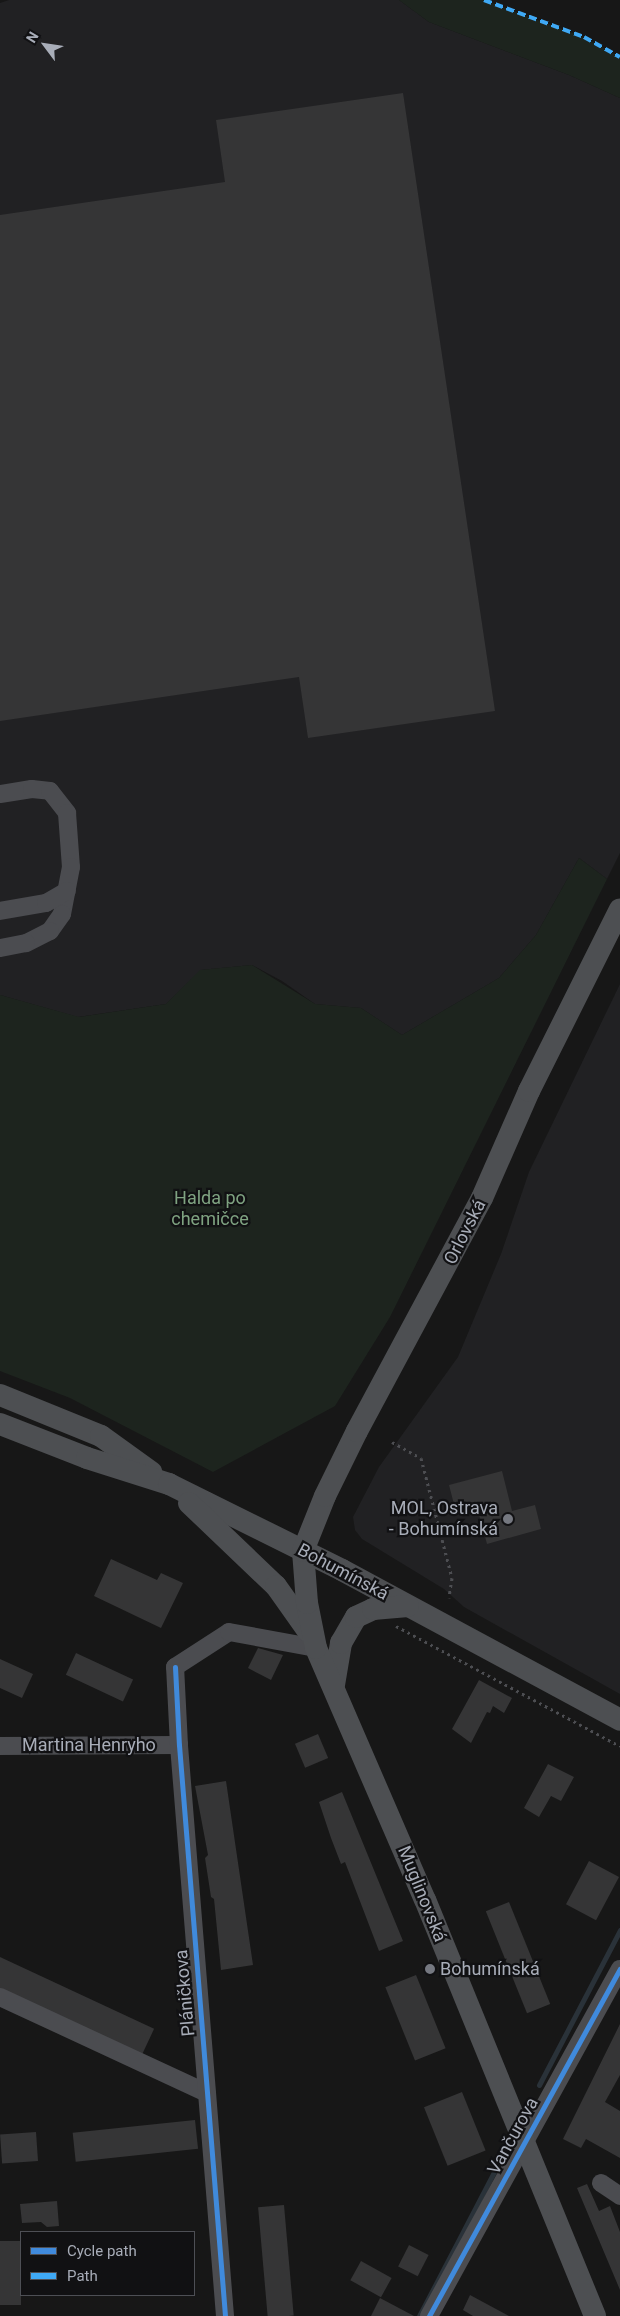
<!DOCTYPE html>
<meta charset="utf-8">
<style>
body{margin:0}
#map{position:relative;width:620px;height:2316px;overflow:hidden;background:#171717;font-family:Roboto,sans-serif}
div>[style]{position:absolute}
.built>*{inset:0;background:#212123}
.green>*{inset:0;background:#1d241e}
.stream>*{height:5px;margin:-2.5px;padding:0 2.5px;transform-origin:2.5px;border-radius:2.5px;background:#2a3239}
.building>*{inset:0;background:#353536;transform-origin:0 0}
.path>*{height:3px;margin-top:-1.5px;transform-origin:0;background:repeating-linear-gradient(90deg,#4d4e52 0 2.5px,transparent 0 6.5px)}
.minor>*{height:18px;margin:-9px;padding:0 9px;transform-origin:9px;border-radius:9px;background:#4b4c50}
.major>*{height:22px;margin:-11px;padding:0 11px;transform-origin:11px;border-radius:11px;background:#4d4f52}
.quiet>*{height:4px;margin-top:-2px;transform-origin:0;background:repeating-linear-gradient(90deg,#3fa9f5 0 8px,transparent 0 12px)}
.cycleway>*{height:5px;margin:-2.5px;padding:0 2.5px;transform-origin:2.5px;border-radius:2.5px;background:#408adc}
.dots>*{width:14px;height:14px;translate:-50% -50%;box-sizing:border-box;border:2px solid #111113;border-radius:50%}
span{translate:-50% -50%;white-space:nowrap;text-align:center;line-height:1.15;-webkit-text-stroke:4.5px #111113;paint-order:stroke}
.park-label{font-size:18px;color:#7fa381}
.street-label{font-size:18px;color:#a8adb8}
.poi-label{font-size:18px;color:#a8adb8}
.right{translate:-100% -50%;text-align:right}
.left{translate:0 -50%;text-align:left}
.legend{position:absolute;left:20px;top:2231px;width:175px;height:65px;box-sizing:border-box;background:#111113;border:1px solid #4d4f55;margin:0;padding:6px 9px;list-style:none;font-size:15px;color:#a8adb8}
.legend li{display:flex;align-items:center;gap:10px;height:25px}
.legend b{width:25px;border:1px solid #4d4f55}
.north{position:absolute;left:20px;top:20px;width:50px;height:50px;-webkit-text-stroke:4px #111113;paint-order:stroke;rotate:301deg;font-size:14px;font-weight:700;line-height:20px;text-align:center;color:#a8adb8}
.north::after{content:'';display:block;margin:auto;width:18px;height:22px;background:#a8adb8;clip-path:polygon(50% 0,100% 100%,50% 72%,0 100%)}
</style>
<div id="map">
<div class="built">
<i style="clip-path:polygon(9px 0,399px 0,429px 22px,569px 75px,620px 98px,620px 853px,607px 879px,579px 858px,536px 935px,499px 978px,402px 1035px,361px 1008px,315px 1004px,282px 981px,252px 965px,201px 970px,166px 1004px,78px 1017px,0 995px,0 3px)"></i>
<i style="clip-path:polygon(620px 984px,620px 1694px,464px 1607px,444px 1589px,362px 1539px,355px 1530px,353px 1517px,379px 1467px,458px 1357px,501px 1254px,529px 1172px)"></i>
</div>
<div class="green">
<i style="clip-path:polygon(399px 0,484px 0,584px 37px,620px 57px,620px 98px,569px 75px,429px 22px)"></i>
<i style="clip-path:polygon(579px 858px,607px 879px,390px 1317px,335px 1406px,213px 1472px,70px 1398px,0 1371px,0 995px,79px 1017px,166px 1004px,200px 970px,252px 965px,315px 1004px,361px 1008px,402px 1035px,499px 978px,536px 935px)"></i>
</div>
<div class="stream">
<i style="left:539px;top:2085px;width:175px;rotate:-62.4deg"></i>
<i style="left:419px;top:2316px;width:167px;rotate:-62.5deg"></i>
</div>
<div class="building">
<i style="clip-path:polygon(403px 93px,495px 711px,308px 738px,299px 677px,0 721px,0 215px,225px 182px,216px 120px)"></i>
<i style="clip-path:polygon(502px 1471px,512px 1511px,535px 1505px,541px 1529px,487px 1544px,477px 1507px,456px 1512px,449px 1485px)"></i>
<i style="clip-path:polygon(111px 1559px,157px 1580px,161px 1573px,183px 1583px,161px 1628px,94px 1596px)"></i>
<i style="clip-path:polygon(258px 1648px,283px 1655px,271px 1680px,248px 1668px)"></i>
<i style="left:76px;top:1653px;width:63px;height:24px;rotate:25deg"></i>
<i style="clip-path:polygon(0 1659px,33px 1674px,22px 1698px,0 1688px)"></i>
<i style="clip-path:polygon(479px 1680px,512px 1698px,504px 1713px,493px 1706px,490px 1713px,487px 1712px,471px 1743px,452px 1729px)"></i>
<i style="left:318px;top:1734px;width:26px;height:25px;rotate:67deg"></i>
<i style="clip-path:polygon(548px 1764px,574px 1777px,561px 1801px,551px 1796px,539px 1817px,524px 1808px)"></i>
<i style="clip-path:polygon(226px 1781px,253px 1965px,221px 1970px,214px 1899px,211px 1897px,205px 1858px,208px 1855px,195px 1786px)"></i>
<i style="clip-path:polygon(342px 1792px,403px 1941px,379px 1951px,345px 1862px,341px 1864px,331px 1838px,319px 1802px)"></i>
<i style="left:589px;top:1861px;width:34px;height:49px;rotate:28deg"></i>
<i style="left:509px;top:1902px;width:110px;height:25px;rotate:68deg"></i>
<i style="left:0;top:1957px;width:170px;height:30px;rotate:25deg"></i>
<i style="left:416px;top:1975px;width:79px;height:33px;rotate:68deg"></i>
<i style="clip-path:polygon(620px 2024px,620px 2075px,605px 2102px,620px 2111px,620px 2158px,586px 2139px,581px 2148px,563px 2139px)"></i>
<i style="left:462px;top:2092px;width:63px;height:41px;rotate:68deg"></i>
<i style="left:195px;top:2120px;width:29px;height:123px;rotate:84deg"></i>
<i style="left:36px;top:2132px;width:29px;height:36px;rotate:86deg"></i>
<i style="clip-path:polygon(587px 2184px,599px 2211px,610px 2206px,620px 2232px,620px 2290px,577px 2188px)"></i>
<i style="clip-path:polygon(57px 2201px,59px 2226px,47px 2227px,41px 2222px,22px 2223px,20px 2204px)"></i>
<i style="left:284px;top:2205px;width:111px;height:26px;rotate:85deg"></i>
<i style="left:21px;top:2241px;width:64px;height:21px;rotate:90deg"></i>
<i style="left:409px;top:2245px;width:22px;height:24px;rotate:27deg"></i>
<i style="left:361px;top:2261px;width:35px;height:22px;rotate:29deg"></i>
<i style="clip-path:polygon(470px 2295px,509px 2316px,473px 2316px,463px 2310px)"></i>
<i style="clip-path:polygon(380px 2298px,414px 2316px,371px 2316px)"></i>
</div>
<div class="path">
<i style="left:392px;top:1442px;width:33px;rotate:29deg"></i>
<i style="left:421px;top:1458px;width:124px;rotate:75.5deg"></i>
<i style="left:452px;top:1578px;width:20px;rotate:99deg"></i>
<i style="left:396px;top:1626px;width:254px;rotate:28.2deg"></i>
</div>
<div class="minor">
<i style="left:0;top:794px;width:32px;rotate:-9deg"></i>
<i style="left:32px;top:789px;width:18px;rotate:6deg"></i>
<i style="left:50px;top:791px;width:28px;rotate:52deg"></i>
<i style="left:67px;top:813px;width:54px;rotate:85.8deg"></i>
<i style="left:71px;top:867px;width:48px;rotate:100.8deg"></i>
<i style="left:62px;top:914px;width:21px;rotate:125deg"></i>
<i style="left:50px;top:931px;width:27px;rotate:153deg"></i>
<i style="left:26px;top:943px;width:26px;rotate:169deg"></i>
<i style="left:0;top:911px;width:47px;rotate:-9.9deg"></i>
<i style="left:46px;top:903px;width:24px;rotate:-30deg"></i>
<i style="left:0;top:1746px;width:179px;rotate:-0.3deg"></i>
<i style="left:0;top:1997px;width:228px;rotate:24.9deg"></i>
<i style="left:601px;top:2183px;width:23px;rotate:34deg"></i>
<i style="left:225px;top:2316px;width:573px;rotate:-94.61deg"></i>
<i style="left:179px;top:1745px;width:78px;rotate:-92.9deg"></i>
<i style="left:175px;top:1667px;width:64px;rotate:-32.9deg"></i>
<i style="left:229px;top:1632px;width:88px;rotate:10.4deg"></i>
<i style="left:429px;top:2316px;width:396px;rotate:-61.2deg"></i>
</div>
<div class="major">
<i style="left:0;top:1395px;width:109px;rotate:22.1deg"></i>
<i style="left:101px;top:1436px;width:62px;rotate:35.8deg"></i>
<i style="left:0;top:1424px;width:93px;rotate:21.3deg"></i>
<i style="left:87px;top:1458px;width:86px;rotate:17.6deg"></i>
<i style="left:169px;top:1484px;width:193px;rotate:26.4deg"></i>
<i style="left:342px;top:1570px;width:316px;rotate:28.3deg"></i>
<i style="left:189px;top:1503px;width:120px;rotate:43.7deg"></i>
<i style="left:276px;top:1586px;width:55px;rotate:54.6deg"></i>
<i style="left:334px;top:1685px;width:43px;rotate:-80.5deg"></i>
<i style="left:341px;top:1643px;width:30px;rotate:-60deg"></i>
<i style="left:356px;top:1617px;width:19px;rotate:-25deg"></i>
<i style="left:373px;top:1609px;width:35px;rotate:-5deg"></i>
<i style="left:595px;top:2316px;width:449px;rotate:-112.2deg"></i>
<i style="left:425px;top:1900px;width:275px;rotate:-113.4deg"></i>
<i style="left:316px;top:1648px;width:46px;rotate:-101.3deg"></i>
<i style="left:307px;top:1603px;width:52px;rotate:-94.4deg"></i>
<i style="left:303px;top:1551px;width:59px;rotate:-68.2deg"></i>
<i style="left:325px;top:1496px;width:72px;rotate:-63.8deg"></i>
<i style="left:357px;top:1431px;width:264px;rotate:-61.8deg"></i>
<i style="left:482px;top:1198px;width:117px;rotate:-66.3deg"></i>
<i style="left:529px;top:1091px;width:203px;rotate:-63.4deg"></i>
</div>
<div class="quiet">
<i style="left:484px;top:0;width:107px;rotate:20.3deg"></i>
<i style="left:584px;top:37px;width:41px;rotate:29.1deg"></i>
</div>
<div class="cycleway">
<i style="left:175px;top:1667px;width:78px;rotate:87.1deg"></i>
<i style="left:179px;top:1745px;width:573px;rotate:85.39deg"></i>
<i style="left:429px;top:2316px;width:396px;rotate:-61.2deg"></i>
</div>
<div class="dots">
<i style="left:508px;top:1519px;background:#757880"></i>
<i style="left:430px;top:1969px;background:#757880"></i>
</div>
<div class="park-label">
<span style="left:210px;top:1209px">Halda po<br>chemičce</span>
</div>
<div class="street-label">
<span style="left:465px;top:1232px;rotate:-63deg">Orlovská</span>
<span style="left:343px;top:1572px;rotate:28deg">Bohumínská</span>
<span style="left:89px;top:1745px">Martina Henryho</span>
<span style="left:422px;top:1894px;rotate:68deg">Muglinovská</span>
<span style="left:185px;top:1993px;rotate:-95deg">Pláničkova</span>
<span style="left:513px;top:2136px;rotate:-61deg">Vančurova</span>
</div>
<div class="poi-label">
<span class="right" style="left:498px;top:1519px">MOL, Ostrava<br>- Bohumínská</span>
<span class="left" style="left:440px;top:1969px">Bohumínská</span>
</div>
<ul class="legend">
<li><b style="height:6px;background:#408adc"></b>Cycle path</li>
<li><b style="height:6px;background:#3fa9f5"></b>Path</li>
</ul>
<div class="north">N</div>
</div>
